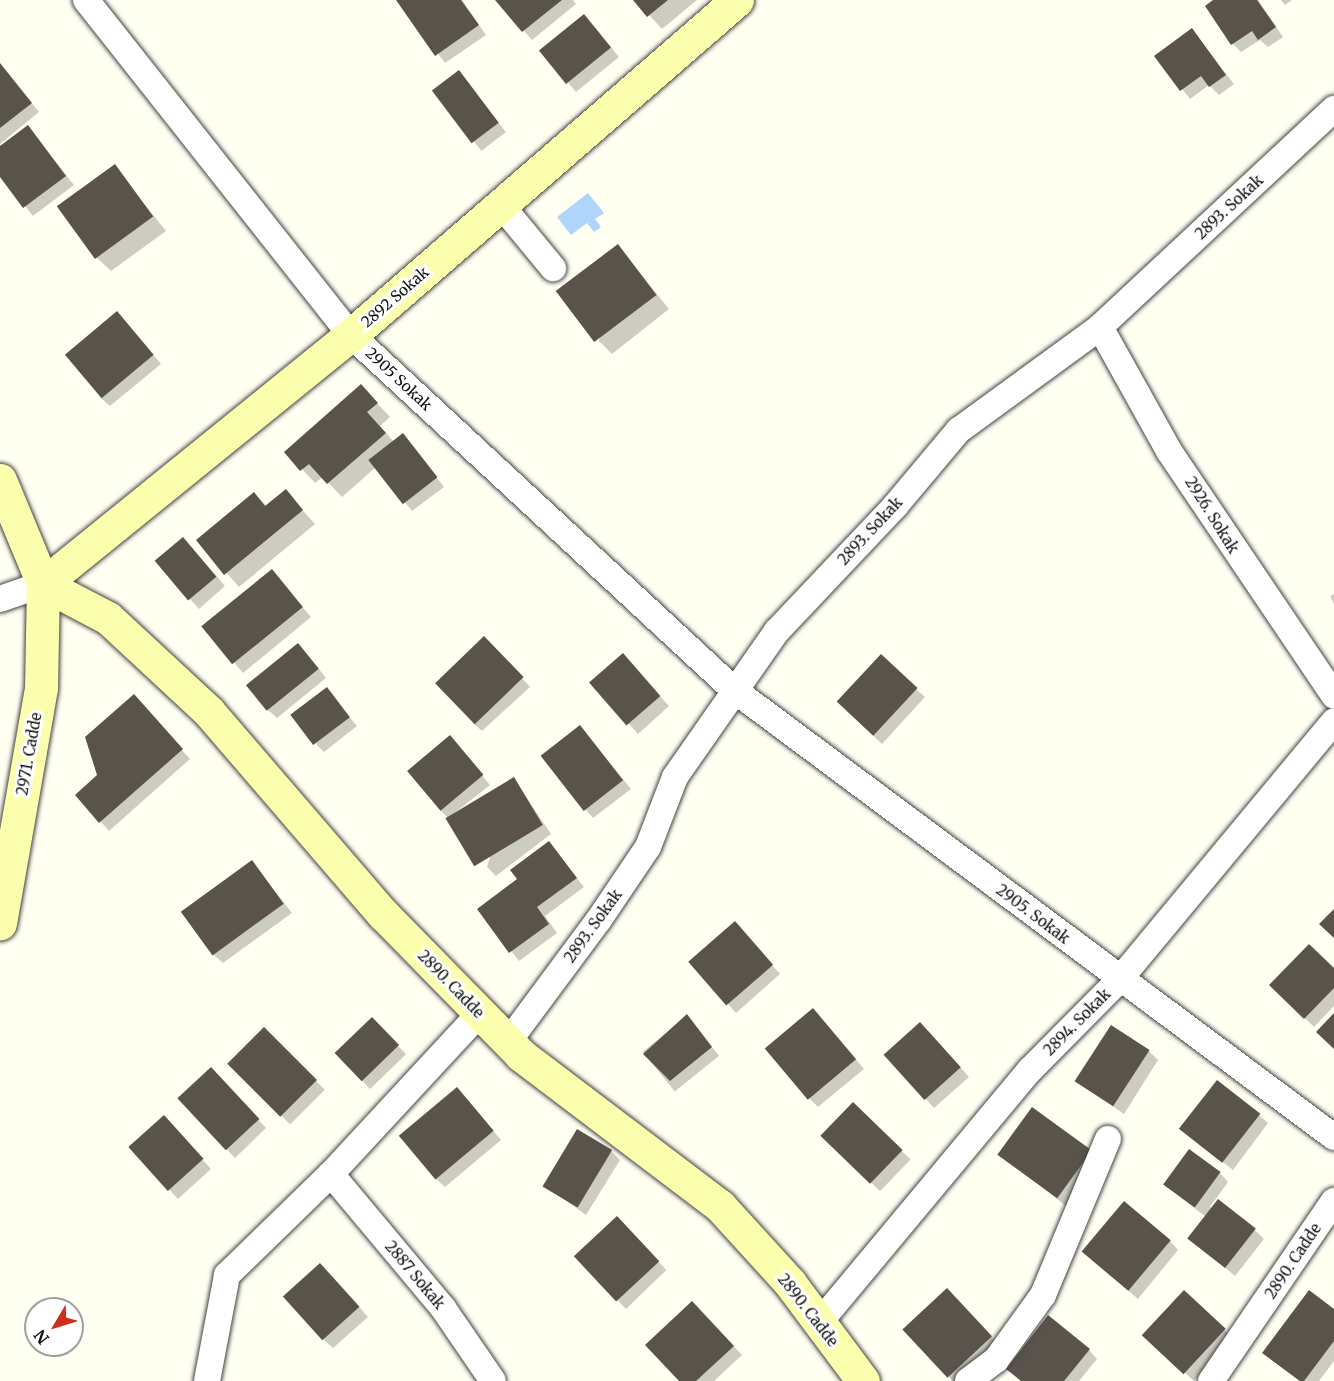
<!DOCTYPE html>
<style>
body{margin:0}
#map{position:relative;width:1334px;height:1381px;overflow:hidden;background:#fffff2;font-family:Merriweather,serif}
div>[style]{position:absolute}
.water>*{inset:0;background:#b1d4fc}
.shadow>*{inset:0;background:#0003;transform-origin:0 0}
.building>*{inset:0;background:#59534b;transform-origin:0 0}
.roads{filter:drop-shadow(0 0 2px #434343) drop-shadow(0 0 2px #434343)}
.street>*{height:26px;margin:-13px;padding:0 13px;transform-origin:13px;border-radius:13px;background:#fff}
.secondary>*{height:33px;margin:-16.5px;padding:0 16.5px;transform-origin:16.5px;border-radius:16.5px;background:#fbffad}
span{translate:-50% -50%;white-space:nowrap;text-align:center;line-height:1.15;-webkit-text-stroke:6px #fff;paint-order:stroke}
.street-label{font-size:15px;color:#101010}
.north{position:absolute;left:24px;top:1297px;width:60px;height:60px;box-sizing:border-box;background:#fff;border:2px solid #9f9f9f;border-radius:50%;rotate:232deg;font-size:16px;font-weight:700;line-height:24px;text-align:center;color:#101010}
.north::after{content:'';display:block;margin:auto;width:21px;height:27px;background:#ce2e1a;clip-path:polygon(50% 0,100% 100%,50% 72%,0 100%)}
</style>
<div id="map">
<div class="water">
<i style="clip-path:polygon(588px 193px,604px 213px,595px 219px,601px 227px,594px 232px,587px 223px,571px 235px,557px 217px)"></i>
</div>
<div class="shadow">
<i style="clip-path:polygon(398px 0,462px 0,486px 35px,445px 63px)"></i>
<i style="clip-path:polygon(497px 0,573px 0,576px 4px,532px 40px)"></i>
<i style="clip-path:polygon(635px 0,697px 0,662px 29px)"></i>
<i style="clip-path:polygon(1216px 0,1258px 0,1283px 37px,1268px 47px,1260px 40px,1241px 52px,1233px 44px)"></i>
<i style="clip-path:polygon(1281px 0,1292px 0,1285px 5px)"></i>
<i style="clip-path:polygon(593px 25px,619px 57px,576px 92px,541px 51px)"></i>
<i style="clip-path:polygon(1192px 30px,1234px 84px,1219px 95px,1209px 85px,1190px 99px,1156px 56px)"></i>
<i style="clip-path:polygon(0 65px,39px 112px,0 144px)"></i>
<i style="left:459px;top:72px;width:76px;height:31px;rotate:52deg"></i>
<i style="clip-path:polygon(28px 127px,74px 185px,33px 216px,0 175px,0 148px)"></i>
<i style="clip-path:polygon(114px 166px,166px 231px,111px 271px,97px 258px)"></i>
<i style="clip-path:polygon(618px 246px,669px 309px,612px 354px,599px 341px)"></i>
<i style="clip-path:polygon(117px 313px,161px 364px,110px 406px,101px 398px)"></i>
<i style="clip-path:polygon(374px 400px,390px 417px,380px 426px,394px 442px,403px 435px,444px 487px,412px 511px,376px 467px,342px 497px,323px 477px,315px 483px,286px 452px)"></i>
<i style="clip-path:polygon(285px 491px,315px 524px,239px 587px,198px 540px,254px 494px,267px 506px)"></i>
<i style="clip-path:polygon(192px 548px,225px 586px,199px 609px,157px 562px)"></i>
<i style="clip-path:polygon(280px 580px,311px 617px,243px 673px,204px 627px)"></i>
<i style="clip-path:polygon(1334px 594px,1334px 604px,1330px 596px)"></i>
<i style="clip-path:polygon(493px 646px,530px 687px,482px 731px,473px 723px)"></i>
<i style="clip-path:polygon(307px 654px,326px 678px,277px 718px,268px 710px)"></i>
<i style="clip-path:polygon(631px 664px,669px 706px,638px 734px,592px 683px)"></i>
<i style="clip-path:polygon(326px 689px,357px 726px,324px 752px,316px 744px)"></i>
<i style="clip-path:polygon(916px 689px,925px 697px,882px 744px,847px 711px)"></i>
<i style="clip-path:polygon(142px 705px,190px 759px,109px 831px,77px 795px,99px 776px)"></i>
<i style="clip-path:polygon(580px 727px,631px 789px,593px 818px,585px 809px)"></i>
<i style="clip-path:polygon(450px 737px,490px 785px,448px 818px,440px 810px)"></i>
<i style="clip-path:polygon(514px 779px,551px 834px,496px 876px,487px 867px)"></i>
<i style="clip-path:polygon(549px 843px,584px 887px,545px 916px,557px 933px,519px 961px,479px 909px,519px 879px)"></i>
<i style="clip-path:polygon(252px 862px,292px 913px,223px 963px,214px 955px)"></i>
<i style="clip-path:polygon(743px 932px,780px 974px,736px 1013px,690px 961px)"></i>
<i style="clip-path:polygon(1334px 970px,1334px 1006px,1314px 1027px,1271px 985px)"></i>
<i style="left:687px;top:1016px;width:51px;height:57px;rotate:51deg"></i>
<i style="left:372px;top:1019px;width:49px;height:50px;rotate:46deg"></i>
<i style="clip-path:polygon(821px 1019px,864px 1069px,818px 1107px,810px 1099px)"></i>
<i style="left:264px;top:1029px;width:86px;height:49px;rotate:45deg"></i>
<i style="clip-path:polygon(929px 1032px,969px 1077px,934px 1108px,886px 1055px)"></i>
<i style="clip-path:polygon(1149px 1051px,1158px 1060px,1124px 1114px,1078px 1082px)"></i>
<i style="clip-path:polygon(220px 1078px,266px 1128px,235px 1158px,179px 1099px)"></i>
<i style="clip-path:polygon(466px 1098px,501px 1140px,445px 1187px,436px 1179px)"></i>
<i style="left:853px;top:1104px;width:80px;height:44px;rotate:44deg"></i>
<i style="clip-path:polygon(1259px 1115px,1268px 1123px,1233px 1170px,1182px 1130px)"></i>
<i style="clip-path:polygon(172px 1126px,211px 1169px,178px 1199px,130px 1147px)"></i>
<i style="clip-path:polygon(611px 1151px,620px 1160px,586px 1215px,544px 1185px)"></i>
<i style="clip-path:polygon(1091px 1152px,1066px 1206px,999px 1154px)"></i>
<i style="clip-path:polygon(1220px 1173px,1228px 1182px,1210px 1207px,1255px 1230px,1264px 1239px,1235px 1276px,1189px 1238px,1206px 1217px,1165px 1185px)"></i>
<i style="left:617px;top:1219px;width:71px;height:56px;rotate:46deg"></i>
<i style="clip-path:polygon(1170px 1241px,1178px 1250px,1138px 1299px,1084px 1252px)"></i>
<i style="clip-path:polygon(329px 1273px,368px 1317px,333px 1348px,324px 1340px)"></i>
<i style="clip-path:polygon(947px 1291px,1000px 1346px,963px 1381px,953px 1381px,905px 1330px)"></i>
<i style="clip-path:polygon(692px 1303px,742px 1355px,714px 1381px,681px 1381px)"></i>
<i style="clip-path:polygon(1334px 1311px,1334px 1361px,1319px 1381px,1299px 1381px,1264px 1353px)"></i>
<i style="clip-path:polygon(1225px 1330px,1233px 1339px,1194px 1381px,1153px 1344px)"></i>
<i style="clip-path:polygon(1089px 1350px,1097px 1359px,1079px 1381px,1021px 1381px)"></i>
</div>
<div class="building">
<i style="clip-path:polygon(396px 0,461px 0,479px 25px,435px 56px)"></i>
<i style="clip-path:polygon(495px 0,562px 0,522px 32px)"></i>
<i style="clip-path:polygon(633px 0,668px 0,647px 17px)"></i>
<i style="clip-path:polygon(1213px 0,1257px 0,1276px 27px,1258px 40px,1252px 31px,1231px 45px,1205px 6px)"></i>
<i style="left:584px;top:14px;width:43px;height:58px;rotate:51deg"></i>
<i style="clip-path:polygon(1192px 28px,1226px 75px,1209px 87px,1201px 76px,1180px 91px,1154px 56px)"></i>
<i style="clip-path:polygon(0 63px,32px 103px,0 128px)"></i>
<i style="left:459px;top:70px;width:66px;height:34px;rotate:53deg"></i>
<i style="clip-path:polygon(28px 125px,66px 176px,23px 208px,0 177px,0 146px)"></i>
<i style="left:115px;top:164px;width:65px;height:72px;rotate:54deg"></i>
<i style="left:618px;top:244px;width:64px;height:78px;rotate:53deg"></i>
<i style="left:117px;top:311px;width:57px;height:68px;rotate:50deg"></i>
<i style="clip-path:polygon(361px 384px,378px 403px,367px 412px,386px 433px,327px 484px,309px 464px,300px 471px,284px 452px)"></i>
<i style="left:403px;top:433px;width:56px;height:44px;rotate:52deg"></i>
<i style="clip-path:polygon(286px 489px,303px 510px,224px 575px,196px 540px,254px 492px,265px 506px)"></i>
<i style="left:183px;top:537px;width:52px;height:37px;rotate:50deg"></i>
<i style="left:272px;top:569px;width:49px;height:91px;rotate:51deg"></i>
<i style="left:484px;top:636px;width:57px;height:68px;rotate:46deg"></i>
<i style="left:298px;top:643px;width:33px;height:67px;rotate:51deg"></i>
<i style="left:623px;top:653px;width:57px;height:45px;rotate:49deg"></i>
<i style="left:881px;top:654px;width:50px;height:65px;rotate:43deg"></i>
<i style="left:327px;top:687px;width:38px;height:46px;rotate:53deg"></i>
<i style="clip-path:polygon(134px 694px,183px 749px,99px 823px,75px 795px,97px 775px,85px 737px)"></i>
<i style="left:580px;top:725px;width:70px;height:50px;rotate:52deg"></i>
<i style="left:450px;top:735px;width:52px;height:56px;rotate:50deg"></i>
<i style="left:514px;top:777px;width:56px;height:80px;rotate:59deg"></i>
<i style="clip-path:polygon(549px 841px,577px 878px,537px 907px,549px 924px,509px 953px,477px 909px,517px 879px,510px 870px)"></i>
<i style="left:252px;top:860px;width:54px;height:88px;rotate:54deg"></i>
<i style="clip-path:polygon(1334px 909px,1334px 938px,1319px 924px)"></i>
<i style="left:735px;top:921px;width:58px;height:62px;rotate:49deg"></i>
<i style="clip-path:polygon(1309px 944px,1334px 968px,1334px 988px,1304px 1019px,1269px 985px)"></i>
<i style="left:813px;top:1008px;width:67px;height:63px;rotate:50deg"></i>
<i style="clip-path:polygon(1334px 1013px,1334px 1049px,1316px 1032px)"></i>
<i style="clip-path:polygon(687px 1014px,712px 1047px,670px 1081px,643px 1054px)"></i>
<i style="left:372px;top:1017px;width:39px;height:52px;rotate:46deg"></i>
<i style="left:920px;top:1022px;width:61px;height:49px;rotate:48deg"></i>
<i style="left:1111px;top:1025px;width:46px;height:67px;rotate:33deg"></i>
<i style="left:264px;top:1027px;width:75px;height:52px;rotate:45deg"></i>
<i style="left:211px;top:1067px;width:71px;height:46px;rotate:47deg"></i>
<i style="left:1217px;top:1080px;width:55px;height:62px;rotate:38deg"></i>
<i style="left:457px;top:1087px;width:57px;height:76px;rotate:50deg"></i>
<i style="left:853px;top:1102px;width:69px;height:47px;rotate:44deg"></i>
<i style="left:1032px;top:1107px;width:74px;height:59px;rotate:36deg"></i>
<i style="left:164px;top:1115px;width:59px;height:48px;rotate:48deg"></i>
<i style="left:577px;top:1129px;width:41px;height:67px;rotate:31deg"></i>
<i style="left:1189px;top:1149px;width:39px;height:44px;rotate:36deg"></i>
<i style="left:1218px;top:1199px;width:48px;height:50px;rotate:38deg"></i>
<i style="left:1124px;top:1201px;width:61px;height:66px;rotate:40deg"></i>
<i style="left:617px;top:1216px;width:62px;height:59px;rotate:47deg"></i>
<i style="left:320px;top:1263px;width:59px;height:50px;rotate:48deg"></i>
<i style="left:947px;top:1288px;width:66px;height:61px;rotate:47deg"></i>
<i style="left:1184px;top:1290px;width:57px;height:62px;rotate:43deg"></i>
<i style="clip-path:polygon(1309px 1290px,1334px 1309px,1334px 1341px,1304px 1381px,1300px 1381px,1262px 1353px)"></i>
<i style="clip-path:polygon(692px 1301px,734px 1346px,696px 1381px,679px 1381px,645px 1345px)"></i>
<i style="clip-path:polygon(1048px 1315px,1090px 1349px,1064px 1381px,1021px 1381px,1006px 1369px)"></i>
</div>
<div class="roads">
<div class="street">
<i style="left:86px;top:0;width:427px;rotate:51.7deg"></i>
<i style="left:351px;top:335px;width:522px;rotate:42.83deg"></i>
<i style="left:734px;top:690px;width:748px;rotate:36.69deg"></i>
<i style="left:501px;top:205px;width:82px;rotate:50.5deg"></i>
<i style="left:1100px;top:327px;width:142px;rotate:60.9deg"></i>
<i style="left:1169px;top:451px;width:295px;rotate:56deg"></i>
<i style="left:0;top:599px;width:46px;rotate:-19.2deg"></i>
<i style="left:508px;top:1042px;width:151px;rotate:-53.4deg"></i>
<i style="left:598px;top:921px;width:89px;rotate:-56deg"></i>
<i style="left:648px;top:847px;width:75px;rotate:-68.9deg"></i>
<i style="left:675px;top:777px;width:178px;rotate:-55.1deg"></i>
<i style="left:777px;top:631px;width:173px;rotate:-46.6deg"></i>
<i style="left:896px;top:505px;width:98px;rotate:-50deg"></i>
<i style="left:959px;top:430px;width:175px;rotate:-36.1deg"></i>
<i style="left:1100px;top:327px;width:320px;rotate:-43deg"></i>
<i style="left:331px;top:1174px;width:175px;rotate:50.1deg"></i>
<i style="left:443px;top:1308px;width:88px;rotate:55.6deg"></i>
<i style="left:819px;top:1323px;width:329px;rotate:-50.2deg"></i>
<i style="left:1030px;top:1070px;width:128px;rotate:-45.3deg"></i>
<i style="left:1120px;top:979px;width:335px;rotate:-50.3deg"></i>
<i style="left:207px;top:1381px;width:108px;rotate:-79.3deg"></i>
<i style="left:227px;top:1275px;width:145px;rotate:-44.2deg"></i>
<i style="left:331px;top:1174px;width:219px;rotate:-47.2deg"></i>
<i style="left:968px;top:1381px;width:35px;rotate:-37deg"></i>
<i style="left:996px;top:1360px;width:80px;rotate:-54.1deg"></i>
<i style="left:1043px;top:1295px;width:169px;rotate:-67.4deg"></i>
<i style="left:1211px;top:1381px;width:218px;rotate:-55.7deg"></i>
</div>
<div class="secondary">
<i style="left:0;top:480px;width:113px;rotate:67.5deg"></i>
<i style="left:43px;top:584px;width:104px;rotate:91.1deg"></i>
<i style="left:41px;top:688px;width:239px;rotate:99.9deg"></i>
<i style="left:43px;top:584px;width:73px;rotate:27.6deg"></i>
<i style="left:108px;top:618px;width:138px;rotate:42.9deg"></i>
<i style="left:209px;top:712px;width:267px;rotate:49.3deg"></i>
<i style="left:383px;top:914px;width:197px;rotate:45.6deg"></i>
<i style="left:521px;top:1055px;width:250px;rotate:37.2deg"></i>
<i style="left:720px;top:1206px;width:104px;rotate:47.7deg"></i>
<i style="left:790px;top:1283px;width:122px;rotate:53.3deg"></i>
<i style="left:43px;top:584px;width:396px;rotate:-39deg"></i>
<i style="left:351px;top:335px;width:511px;rotate:-40.95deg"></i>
</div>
</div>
<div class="street-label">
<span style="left:1229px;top:207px;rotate:-43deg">2893. Sokak</span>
<span style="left:395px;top:297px;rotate:-41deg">2892 Sokak</span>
<span style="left:399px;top:379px;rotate:43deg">2905 Sokak</span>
<span style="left:1212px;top:515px;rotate:58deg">2926. Sokak</span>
<span style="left:870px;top:531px;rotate:-47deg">2893. Sokak</span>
<span style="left:29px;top:754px;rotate:-80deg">2971. Cadde</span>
<span style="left:1033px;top:914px;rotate:37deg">2905. Sokak</span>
<span style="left:593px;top:926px;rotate:-54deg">2893. Sokak</span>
<span style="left:451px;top:984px;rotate:46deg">2890. Cadde</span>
<span style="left:1077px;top:1022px;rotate:-45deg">2894. Sokak</span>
<span style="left:1293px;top:1261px;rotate:-56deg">2890. Cadde</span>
<span style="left:415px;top:1275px;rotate:50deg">2887 Sokak</span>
<span style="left:808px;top:1310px;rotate:52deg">2890. Cadde</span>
</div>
<div class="north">N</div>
</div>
